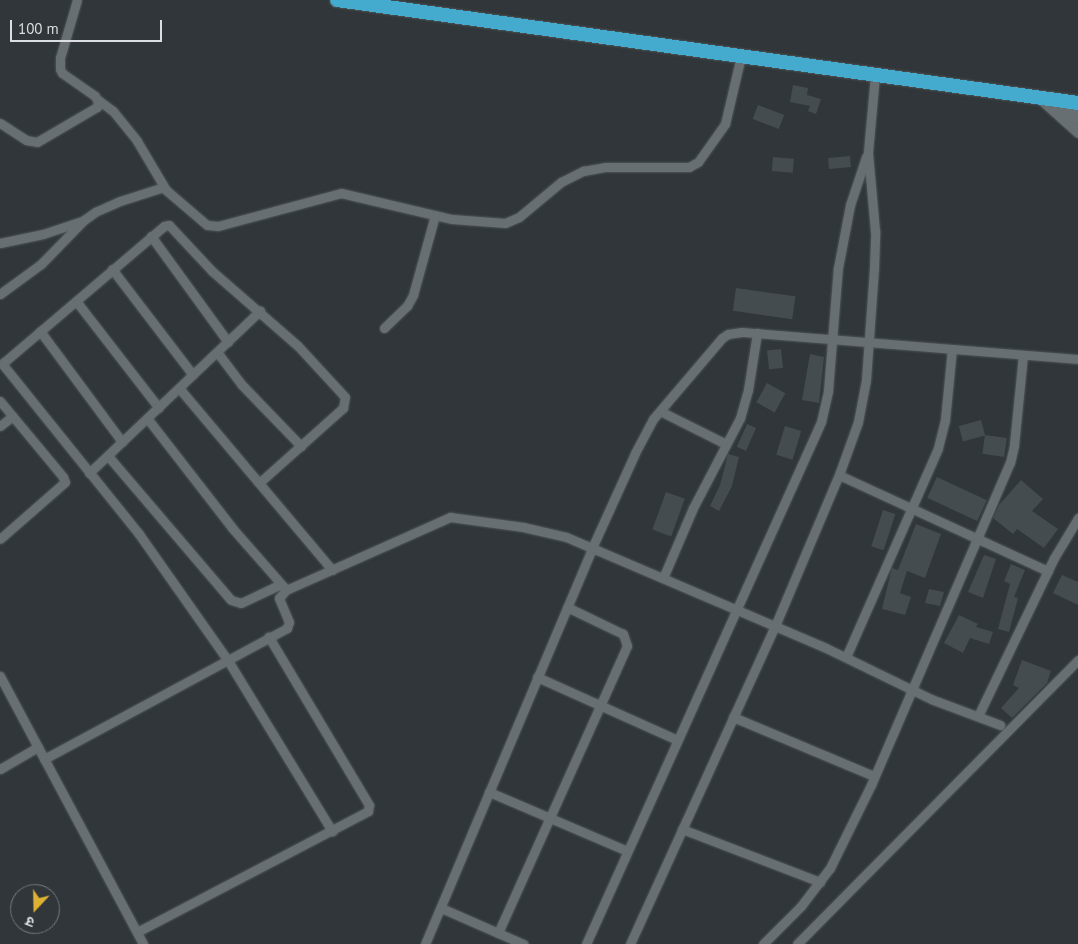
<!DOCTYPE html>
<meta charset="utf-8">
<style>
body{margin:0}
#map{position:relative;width:1078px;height:944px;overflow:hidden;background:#303639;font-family:"PT Sans","Noto Sans Devanagari",sans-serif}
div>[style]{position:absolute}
.building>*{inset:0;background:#454c4f;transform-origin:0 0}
.roads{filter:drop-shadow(0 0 1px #4f5457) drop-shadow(0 0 1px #4f5457)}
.minor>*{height:9px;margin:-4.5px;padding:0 4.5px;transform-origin:4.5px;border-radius:4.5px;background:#676f72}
.tertiary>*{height:11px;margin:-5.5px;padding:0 5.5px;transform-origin:5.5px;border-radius:5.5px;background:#676f72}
.trunk>*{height:14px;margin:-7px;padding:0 7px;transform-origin:7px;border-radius:7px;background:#44abcf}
span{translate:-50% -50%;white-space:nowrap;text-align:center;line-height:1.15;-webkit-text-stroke:4px #303639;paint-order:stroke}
.north{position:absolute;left:10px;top:884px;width:50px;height:50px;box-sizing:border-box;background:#303639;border:1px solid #747a7c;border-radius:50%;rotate:201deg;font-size:14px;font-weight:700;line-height:20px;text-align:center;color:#dbdfe1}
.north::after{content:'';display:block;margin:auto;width:18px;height:22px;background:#ddb133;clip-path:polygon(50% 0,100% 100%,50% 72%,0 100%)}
.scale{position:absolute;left:10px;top:20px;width:152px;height:22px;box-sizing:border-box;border:2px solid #dbdfe1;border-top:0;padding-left:6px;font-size:15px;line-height:18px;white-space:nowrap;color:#dbdfe1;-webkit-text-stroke:4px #303639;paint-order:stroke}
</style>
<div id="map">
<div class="building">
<i style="clip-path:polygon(793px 85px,808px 88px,807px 95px,821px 99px,816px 114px,808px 111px,810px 106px,790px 102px)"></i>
<i style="left:758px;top:105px;width:28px;height:15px;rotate:21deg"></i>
<i style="left:850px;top:156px;width:11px;height:22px;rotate:85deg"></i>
<i style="left:773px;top:157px;width:21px;height:14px;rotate:5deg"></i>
<i style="left:736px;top:288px;width:60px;height:23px;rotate:8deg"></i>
<i style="left:781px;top:349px;width:19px;height:14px;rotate:84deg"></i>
<i style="clip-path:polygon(810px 354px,824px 357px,819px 403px,802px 400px)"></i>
<i style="left:767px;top:383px;width:21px;height:22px;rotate:29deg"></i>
<i style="left:981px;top:420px;width:16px;height:23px;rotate:75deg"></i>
<i style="left:747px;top:424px;width:10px;height:25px;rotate:24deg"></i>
<i style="left:785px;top:426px;width:17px;height:30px;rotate:17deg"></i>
<i style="left:985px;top:435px;width:22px;height:19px;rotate:8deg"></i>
<i style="clip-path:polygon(728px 454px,739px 457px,732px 486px,719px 511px,710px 506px,720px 485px)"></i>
<i style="left:937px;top:477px;width:55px;height:23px;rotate:25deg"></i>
<i style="clip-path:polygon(1021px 480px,1043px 499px,1032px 511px,1058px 529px,1044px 548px,1017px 529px,1013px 534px,993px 518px,999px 505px)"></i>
<i style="left:666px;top:492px;width:20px;height:40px;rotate:20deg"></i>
<i style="left:883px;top:510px;width:13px;height:38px;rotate:18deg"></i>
<i style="clip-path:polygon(916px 524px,941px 534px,925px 578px,907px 571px,900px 593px,911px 597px,905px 615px,882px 609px,891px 571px,892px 568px,898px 570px)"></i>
<i style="clip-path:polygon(984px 555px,996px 559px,983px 598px,968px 592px)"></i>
<i style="clip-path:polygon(1011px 564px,1025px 570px,1014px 597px,1018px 598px,1009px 632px,998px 629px,1010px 584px,1004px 581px)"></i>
<i style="clip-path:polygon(1062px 575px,1078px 582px,1078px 605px,1053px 593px)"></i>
<i style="clip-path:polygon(929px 589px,944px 592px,940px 606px,925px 603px)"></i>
<i style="clip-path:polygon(959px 615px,978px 624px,976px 627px,993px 632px,989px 644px,970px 638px,963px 653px,944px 643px)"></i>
<i style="clip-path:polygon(1022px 660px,1051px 671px,1047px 683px,1012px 718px,1001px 708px,1019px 688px,1013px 685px)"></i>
</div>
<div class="roads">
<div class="minor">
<i style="left:97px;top:99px;width:20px;rotate:37deg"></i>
<i style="left:113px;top:111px;width:38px;rotate:51deg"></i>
<i style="left:137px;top:141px;width:57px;rotate:59.4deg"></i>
<i style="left:166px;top:190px;width:54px;rotate:40.5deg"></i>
<i style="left:207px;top:225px;width:11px;rotate:5deg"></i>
<i style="left:218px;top:226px;width:127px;rotate:-15deg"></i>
<i style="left:341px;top:193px;width:114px;rotate:13.2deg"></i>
<i style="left:452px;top:219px;width:53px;rotate:4.3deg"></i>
<i style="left:505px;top:223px;width:15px;rotate:-23deg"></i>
<i style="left:519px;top:217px;width:55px;rotate:-39.8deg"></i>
<i style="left:561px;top:182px;width:25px;rotate:-27deg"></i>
<i style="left:583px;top:171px;width:22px;rotate:-10deg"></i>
<i style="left:605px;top:167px;width:84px"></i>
<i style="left:689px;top:167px;width:10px;rotate:-29deg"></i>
<i style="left:698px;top:162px;width:47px;rotate:-54.6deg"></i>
<i style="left:725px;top:124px;width:70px;rotate:-76.8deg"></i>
<i style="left:0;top:123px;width:31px;rotate:33deg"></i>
<i style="left:26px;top:140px;width:11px;rotate:10deg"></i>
<i style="left:37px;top:142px;width:69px;rotate:-30.3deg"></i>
<i style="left:97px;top:107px;width:5px;rotate:-79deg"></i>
<i style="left:98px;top:102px;width:7px;rotate:-117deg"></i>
<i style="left:95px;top:96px;width:40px;rotate:-145.1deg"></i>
<i style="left:62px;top:73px;width:4px;rotate:-117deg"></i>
<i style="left:60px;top:69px;width:11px;rotate:-90deg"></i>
<i style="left:60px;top:58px;width:60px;rotate:-73.7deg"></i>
<i style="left:151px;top:236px;width:131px;rotate:54deg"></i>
<i style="left:0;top:243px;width:44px;rotate:-11.8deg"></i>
<i style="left:43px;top:234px;width:41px;rotate:-18.4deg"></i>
<i style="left:112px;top:269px;width:133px;rotate:52.6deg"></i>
<i style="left:0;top:294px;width:51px;rotate:-36.2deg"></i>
<i style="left:41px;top:264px;width:62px;rotate:-45.7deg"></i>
<i style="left:84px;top:220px;width:14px;rotate:-36deg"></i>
<i style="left:95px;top:212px;width:27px;rotate:-24deg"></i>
<i style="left:120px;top:201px;width:46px;rotate:-17.7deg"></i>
<i style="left:76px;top:301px;width:135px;rotate:52.2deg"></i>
<i style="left:384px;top:328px;width:32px;rotate:-44deg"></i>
<i style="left:407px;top:306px;width:13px;rotate:-61deg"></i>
<i style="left:413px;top:295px;width:83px;rotate:-74.6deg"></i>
<i style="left:40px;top:331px;width:138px;rotate:53.5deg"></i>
<i style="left:217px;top:352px;width:41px;rotate:52.9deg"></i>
<i style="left:242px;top:385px;width:85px;rotate:46deg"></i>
<i style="left:179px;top:388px;width:238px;rotate:49.9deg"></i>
<i style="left:0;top:401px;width:99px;rotate:50.3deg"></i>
<i style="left:63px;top:477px;width:5px;rotate:68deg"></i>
<i style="left:65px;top:482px;width:86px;rotate:138.8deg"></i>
<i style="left:660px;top:411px;width:74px;rotate:26.6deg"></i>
<i style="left:147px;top:418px;width:140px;rotate:52.2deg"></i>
<i style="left:233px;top:529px;width:77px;rotate:48.7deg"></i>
<i style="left:0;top:426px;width:16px;rotate:-38deg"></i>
<i style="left:108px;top:456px;width:189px;rotate:49.5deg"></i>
<i style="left:231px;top:600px;width:10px;rotate:17deg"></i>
<i style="left:241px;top:603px;width:44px;rotate:-25.4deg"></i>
<i style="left:89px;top:473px;width:236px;rotate:-43.5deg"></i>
<i style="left:839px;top:475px;width:230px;rotate:24.7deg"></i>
<i style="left:259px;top:483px;width:113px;rotate:-41.8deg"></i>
<i style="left:343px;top:408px;width:11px;rotate:-80deg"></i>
<i style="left:345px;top:397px;width:69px;rotate:-132.7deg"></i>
<i style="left:298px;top:346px;width:114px;rotate:-138.9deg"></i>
<i style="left:212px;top:271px;width:63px;rotate:-133.1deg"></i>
<i style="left:169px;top:225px;width:5px;rotate:169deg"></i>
<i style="left:164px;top:226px;width:210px;rotate:139.6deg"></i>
<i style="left:4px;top:362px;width:4px;rotate:90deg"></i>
<i style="left:4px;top:366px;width:216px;rotate:51.2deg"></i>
<i style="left:139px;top:534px;width:153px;rotate:54.9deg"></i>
<i style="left:227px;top:659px;width:202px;rotate:58.6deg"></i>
<i style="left:663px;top:578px;width:76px;rotate:-66.8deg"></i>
<i style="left:693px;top:508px;width:102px;rotate:-62.4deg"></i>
<i style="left:740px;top:418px;width:29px;rotate:-74deg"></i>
<i style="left:748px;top:390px;width:58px;rotate:-81deg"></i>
<i style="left:846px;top:657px;width:228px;rotate:-66.2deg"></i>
<i style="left:938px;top:448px;width:29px;rotate:-76deg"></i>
<i style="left:945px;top:420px;width:71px;rotate:-84.4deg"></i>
<i style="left:0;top:676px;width:304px;rotate:61.9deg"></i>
<i style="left:537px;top:677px;width:154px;rotate:24.2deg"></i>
<i style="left:978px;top:716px;width:175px;rotate:-64.3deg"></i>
<i style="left:1054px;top:558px;width:47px;rotate:-59deg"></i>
<i style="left:733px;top:717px;width:153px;rotate:22.7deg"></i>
<i style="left:44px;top:759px;width:276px;rotate:-28.3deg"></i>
<i style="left:287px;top:628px;width:6px;rotate:-72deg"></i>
<i style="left:289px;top:622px;width:26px;rotate:-113deg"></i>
<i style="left:279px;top:598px;width:11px;rotate:-49deg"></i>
<i style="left:286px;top:590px;width:180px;rotate:-24deg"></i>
<i style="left:450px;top:517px;width:74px;rotate:7.8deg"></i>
<i style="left:523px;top:527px;width:44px;rotate:13.1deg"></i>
<i style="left:566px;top:537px;width:280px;rotate:23.1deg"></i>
<i style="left:824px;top:647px;width:119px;rotate:25.9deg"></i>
<i style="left:931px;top:699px;width:74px;rotate:20.6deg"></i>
<i style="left:0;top:769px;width:44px;rotate:-30.1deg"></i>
<i style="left:489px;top:792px;width:150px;rotate:23.1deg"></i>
<i style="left:682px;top:829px;width:148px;rotate:21deg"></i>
<i style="left:441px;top:908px;width:90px;rotate:23.7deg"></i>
<i style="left:137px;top:932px;width:261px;rotate:-27.6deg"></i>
<i style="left:368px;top:811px;width:6px;rotate:-81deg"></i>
<i style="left:369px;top:805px;width:196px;rotate:-120.8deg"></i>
<i style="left:498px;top:933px;width:315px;rotate:-65.8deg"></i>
<i style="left:627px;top:646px;width:13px;rotate:-108deg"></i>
<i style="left:623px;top:634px;width:62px;rotate:-154.3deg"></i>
<i style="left:425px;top:944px;width:430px;rotate:-67.1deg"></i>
<i style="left:592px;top:548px;width:104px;rotate:-65.6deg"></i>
<i style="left:635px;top:453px;width:38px;rotate:-62deg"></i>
<i style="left:653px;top:419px;width:106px;rotate:-49.6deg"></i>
<i style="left:722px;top:338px;width:7px;rotate:-34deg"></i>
<i style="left:728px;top:334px;width:14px;rotate:-8deg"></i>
<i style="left:742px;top:332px;width:337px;rotate:4.6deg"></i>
<i style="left:586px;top:944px;width:572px;rotate:-65.76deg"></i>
<i style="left:821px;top:422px;width:32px;rotate:-77deg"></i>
<i style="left:828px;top:391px;width:123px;rotate:-85.4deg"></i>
<i style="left:838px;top:268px;width:64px;rotate:-79.2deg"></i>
<i style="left:850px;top:205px;width:51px;rotate:-71.6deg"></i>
<i style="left:630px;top:944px;width:349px;rotate:-65.5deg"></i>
<i style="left:775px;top:626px;width:167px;rotate:-67.1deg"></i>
<i style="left:840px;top:472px;width:53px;rotate:-70.2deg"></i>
<i style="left:858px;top:422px;width:43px;rotate:-79.2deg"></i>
<i style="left:866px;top:380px;width:111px;rotate:-85.9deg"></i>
<i style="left:874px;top:269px;width:38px;rotate:-88deg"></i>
<i style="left:875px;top:231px;width:79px;rotate:-95.1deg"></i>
<i style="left:868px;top:152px;width:77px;rotate:-84.8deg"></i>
<i style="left:763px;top:944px;width:54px;rotate:-45deg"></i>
<i style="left:801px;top:906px;width:48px;rotate:-52.7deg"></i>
<i style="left:830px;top:868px;width:93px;rotate:-63.7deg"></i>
<i style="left:871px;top:785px;width:351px;rotate:-66.7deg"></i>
<i style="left:1010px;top:463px;width:18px;rotate:-77deg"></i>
<i style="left:1014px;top:445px;width:90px;rotate:-84.3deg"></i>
<i style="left:797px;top:944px;width:400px;rotate:-45.3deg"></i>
</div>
<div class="tertiary">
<i style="left:1040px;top:98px;width:51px;rotate:41.8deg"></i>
<i style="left:1058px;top:100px;width:27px;rotate:42deg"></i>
</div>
<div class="trunk">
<i style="left:337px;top:0;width:748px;rotate:7.91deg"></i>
</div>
</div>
<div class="north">उ</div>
<div class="scale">100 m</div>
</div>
